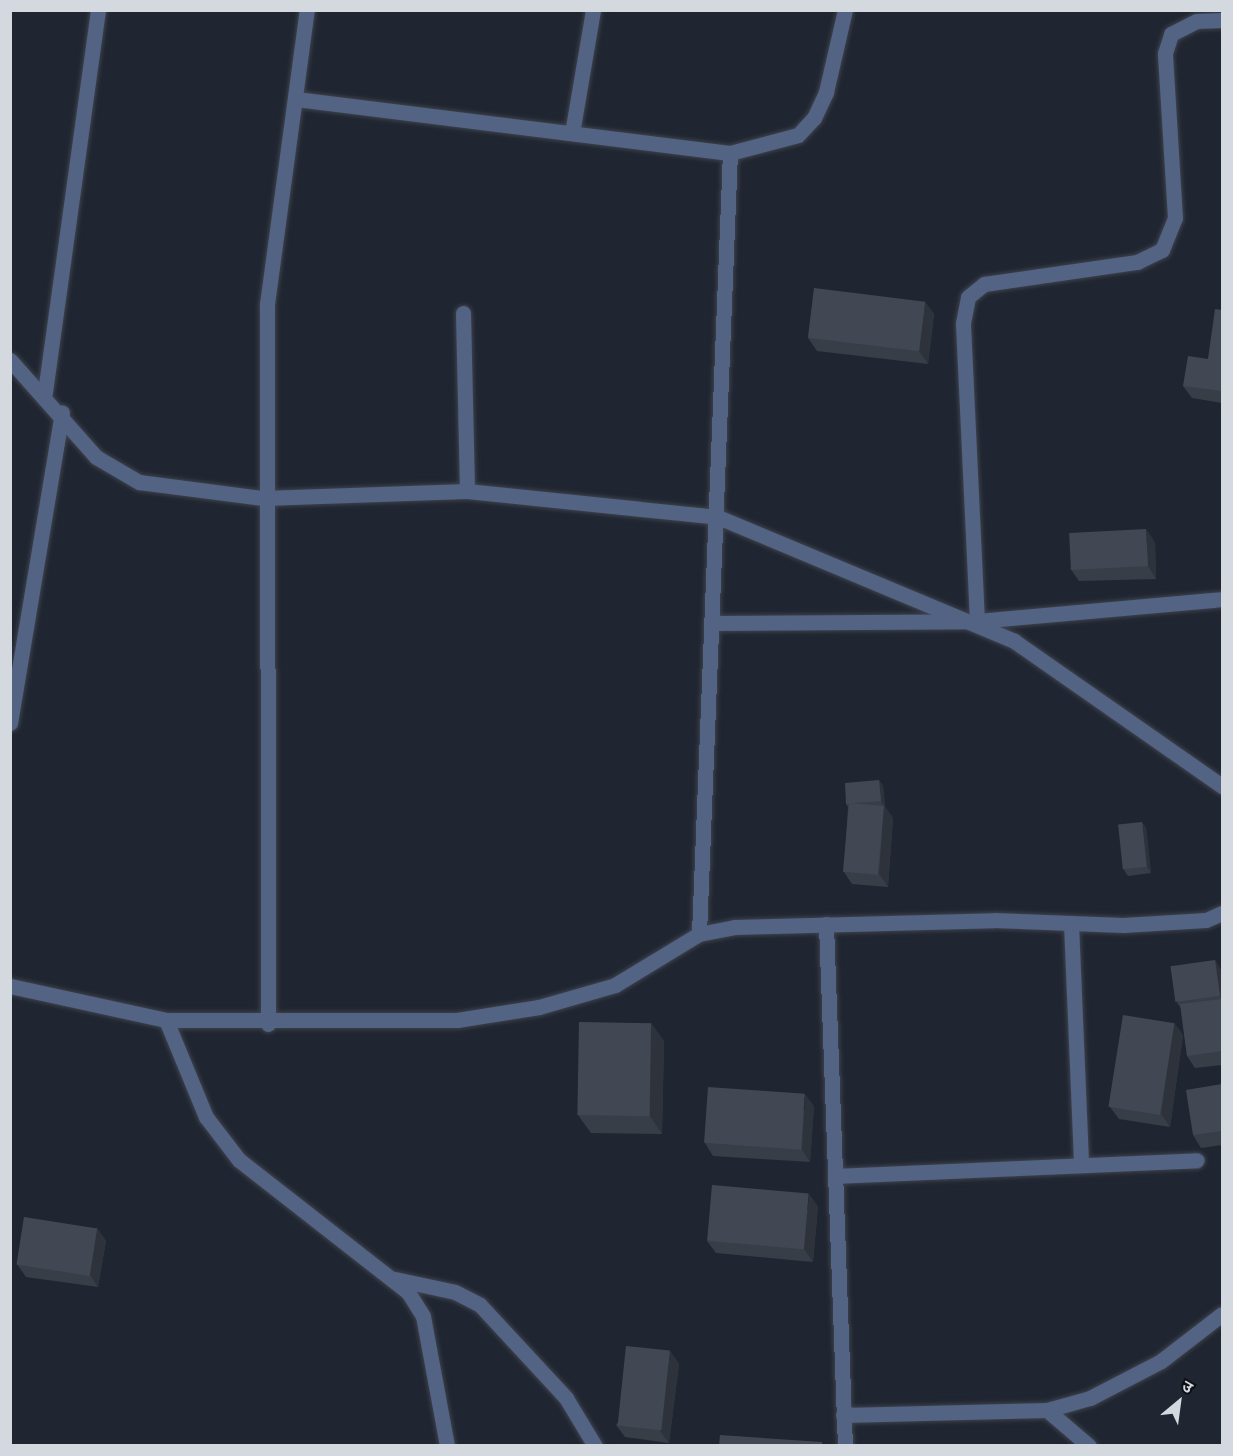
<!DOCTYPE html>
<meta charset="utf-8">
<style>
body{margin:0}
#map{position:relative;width:1233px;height:1456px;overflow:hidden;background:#202631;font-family:"Exo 2","Noto Sans Devanagari",sans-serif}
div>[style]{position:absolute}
.roads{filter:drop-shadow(0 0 2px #3d424d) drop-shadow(0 0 2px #3d424d)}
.street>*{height:15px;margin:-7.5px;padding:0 7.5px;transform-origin:7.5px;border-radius:7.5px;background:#536384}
.wall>*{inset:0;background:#383e48}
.shaded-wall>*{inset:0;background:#2e323b}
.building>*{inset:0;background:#414854;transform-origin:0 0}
span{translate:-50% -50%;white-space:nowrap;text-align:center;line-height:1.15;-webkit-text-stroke:5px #0c0f14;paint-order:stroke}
.frame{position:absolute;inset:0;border:12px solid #d4d8df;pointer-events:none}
.north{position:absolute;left:1149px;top:1372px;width:60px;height:60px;-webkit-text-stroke:4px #0c0f14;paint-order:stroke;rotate:29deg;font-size:16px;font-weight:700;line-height:24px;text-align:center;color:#d4d8df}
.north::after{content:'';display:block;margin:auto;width:21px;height:27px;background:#d4d8df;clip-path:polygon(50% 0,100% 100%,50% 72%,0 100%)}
</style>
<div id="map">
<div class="roads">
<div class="street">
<i style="left:296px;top:99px;width:437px;rotate:7.1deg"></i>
<i style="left:730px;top:153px;width:70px;rotate:-14.8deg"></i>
<i style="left:798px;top:135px;width:23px;rotate:-47deg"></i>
<i style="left:814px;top:118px;width:29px;rotate:-65deg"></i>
<i style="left:826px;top:92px;width:84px;rotate:-77deg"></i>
<i style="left:572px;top:133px;width:125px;rotate:-80.3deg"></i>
<i style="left:463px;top:313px;width:178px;rotate:88.7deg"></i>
<i style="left:10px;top:360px;width:130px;rotate:48.4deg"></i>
<i style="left:96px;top:457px;width:50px;rotate:30.2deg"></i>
<i style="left:139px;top:482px;width:125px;rotate:7.4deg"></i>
<i style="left:263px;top:498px;width:204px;rotate:-2deg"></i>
<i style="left:467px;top:491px;width:252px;rotate:5.9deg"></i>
<i style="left:718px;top:517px;width:321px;rotate:22.7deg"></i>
<i style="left:1014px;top:641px;width:254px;rotate:34.9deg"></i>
<i style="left:45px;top:392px;width:386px;rotate:-82.1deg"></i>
<i style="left:977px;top:621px;width:298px;rotate:-92.7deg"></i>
<i style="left:963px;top:323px;width:26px;rotate:-79deg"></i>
<i style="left:968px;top:297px;width:21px;rotate:-39deg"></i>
<i style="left:984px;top:284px;width:155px;rotate:-8.2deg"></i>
<i style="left:1137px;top:262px;width:28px;rotate:-26deg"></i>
<i style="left:1162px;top:250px;width:35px;rotate:-68deg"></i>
<i style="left:1175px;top:218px;width:165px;rotate:-93.5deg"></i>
<i style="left:1165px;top:53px;width:20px;rotate:-72deg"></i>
<i style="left:1171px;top:34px;width:28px;rotate:-27deg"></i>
<i style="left:1196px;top:21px;width:26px;rotate:-2deg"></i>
<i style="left:713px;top:623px;width:264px;rotate:-0.4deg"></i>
<i style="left:977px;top:621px;width:246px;rotate:-5.1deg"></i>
<i style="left:10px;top:723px;width:315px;rotate:-80.5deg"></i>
<i style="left:1071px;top:923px;width:242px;rotate:87.6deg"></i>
<i style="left:826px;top:924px;width:522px;rotate:87.92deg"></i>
<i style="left:699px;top:934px;width:782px;rotate:-87.73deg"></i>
<i style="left:10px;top:986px;width:160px;rotate:12.3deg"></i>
<i style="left:166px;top:1020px;width:291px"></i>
<i style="left:457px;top:1020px;width:83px;rotate:-9deg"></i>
<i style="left:539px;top:1007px;width:79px;rotate:-16.1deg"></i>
<i style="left:615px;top:985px;width:98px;rotate:-31.3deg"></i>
<i style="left:699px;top:934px;width:36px;rotate:-11deg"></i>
<i style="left:734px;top:927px;width:260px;rotate:-1.5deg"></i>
<i style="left:994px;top:920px;width:129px;rotate:2.2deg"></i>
<i style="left:1123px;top:925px;width:83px;rotate:-3.4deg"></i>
<i style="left:1206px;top:920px;width:17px;rotate:-24deg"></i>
<i style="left:166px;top:1020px;width:105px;rotate:67.6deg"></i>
<i style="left:206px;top:1117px;width:54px;rotate:52.5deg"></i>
<i style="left:239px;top:1160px;width:214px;rotate:38deg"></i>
<i style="left:408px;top:1292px;width:28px;rotate:58deg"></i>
<i style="left:423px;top:1316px;width:132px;rotate:79.5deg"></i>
<i style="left:268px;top:1024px;width:720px;rotate:-90.08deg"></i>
<i style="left:267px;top:304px;width:297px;rotate:-82.3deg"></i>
<i style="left:836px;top:1176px;width:361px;rotate:-2.5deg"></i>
<i style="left:395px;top:1279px;width:61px;rotate:12.2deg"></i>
<i style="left:455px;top:1292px;width:28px;rotate:27deg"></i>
<i style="left:480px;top:1305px;width:127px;rotate:47.2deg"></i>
<i style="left:566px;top:1398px;width:56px;rotate:58.9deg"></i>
<i style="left:1047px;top:1410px;width:55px;rotate:40.6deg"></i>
<i style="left:843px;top:1415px;width:204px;rotate:-1.4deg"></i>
<i style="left:1047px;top:1410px;width:45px;rotate:-15.6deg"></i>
<i style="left:1090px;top:1398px;width:80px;rotate:-27.5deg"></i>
<i style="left:1161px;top:1361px;width:77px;rotate:-37.6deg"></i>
</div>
</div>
<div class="wall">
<i style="clip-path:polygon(925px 302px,934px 314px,928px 364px,817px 351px,808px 338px)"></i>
<i style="clip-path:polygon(1222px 310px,1222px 403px,1192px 398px,1183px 386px,1208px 359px)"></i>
<i style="clip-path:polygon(1155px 542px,1156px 579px,1079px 581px,1070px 568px)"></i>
<i style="clip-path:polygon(879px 780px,883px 786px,885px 807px,893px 818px,888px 887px,852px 884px,844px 872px,848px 807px,846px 804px)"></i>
<i style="clip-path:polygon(1142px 822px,1146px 828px,1151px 873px,1128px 876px,1124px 870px)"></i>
<i style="clip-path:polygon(1215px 960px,1222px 972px,1222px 1065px,1195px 1068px,1187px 1056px,1181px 1008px,1177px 1003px)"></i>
<i style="clip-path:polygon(651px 1023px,664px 1041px,662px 1134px,591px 1133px,578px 1115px)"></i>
<i style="clip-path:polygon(1174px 1023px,1183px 1035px,1170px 1127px,1119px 1119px,1110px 1107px)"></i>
<i style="clip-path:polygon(1222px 1084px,1222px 1145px,1201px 1148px,1193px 1135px)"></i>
<i style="clip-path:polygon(814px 1106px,810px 1162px,713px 1156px,705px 1143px)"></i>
<i style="clip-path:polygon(818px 1206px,813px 1262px,716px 1253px,707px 1241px)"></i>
<i style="clip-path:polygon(97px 1228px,106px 1241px,98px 1287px,26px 1277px,17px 1264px)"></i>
<i style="clip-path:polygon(670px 1351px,679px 1364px,669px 1443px,625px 1437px,616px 1425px)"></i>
</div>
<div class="shaded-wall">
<i style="clip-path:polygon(925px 302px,934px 314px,928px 364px,919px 351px)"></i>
<i style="clip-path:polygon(1146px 529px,1155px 542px,1156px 579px,1148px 566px)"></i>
<i style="clip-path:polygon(879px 780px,883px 786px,885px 807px,881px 801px)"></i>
<i style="clip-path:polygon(884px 806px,893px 818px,888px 887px,879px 874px)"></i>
<i style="clip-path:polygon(1142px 822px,1146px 828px,1151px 873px,1147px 867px)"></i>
<i style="clip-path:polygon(1215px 960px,1222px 972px,1222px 999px,1220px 996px)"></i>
<i style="clip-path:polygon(651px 1023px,664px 1041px,662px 1134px,650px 1116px)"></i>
<i style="clip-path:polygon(1174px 1023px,1183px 1035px,1170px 1127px,1161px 1114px)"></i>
<i style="clip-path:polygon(805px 1094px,814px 1106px,810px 1162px,802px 1150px)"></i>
<i style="clip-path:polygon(809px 1194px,818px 1206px,813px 1262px,804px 1249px)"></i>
<i style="clip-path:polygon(97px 1228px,106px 1241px,98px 1287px,90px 1275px)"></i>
<i style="clip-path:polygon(670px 1351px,679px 1364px,669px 1443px,660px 1431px)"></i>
</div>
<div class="building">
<i style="left:814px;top:288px;width:112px;height:50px;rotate:7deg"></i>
<i style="clip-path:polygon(1215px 309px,1222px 310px,1222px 391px,1183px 386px,1188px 356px,1208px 359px)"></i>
<i style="left:1146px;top:529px;width:37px;height:77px;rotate:87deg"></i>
<i style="clip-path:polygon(879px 780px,881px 801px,854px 803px,849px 803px,849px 804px,846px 804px,845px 783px)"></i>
<i style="left:849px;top:803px;width:35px;height:69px;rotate:5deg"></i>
<i style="left:1142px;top:822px;width:45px;height:24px;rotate:84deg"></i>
<i style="left:1215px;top:960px;width:36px;height:45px;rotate:82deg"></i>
<i style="clip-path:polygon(1222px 999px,1222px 1051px,1187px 1056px,1180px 1004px)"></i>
<i style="left:1123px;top:1015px;width:52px;height:93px;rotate:9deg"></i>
<i style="left:579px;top:1022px;width:72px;height:93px;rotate:1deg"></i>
<i style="clip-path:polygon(1222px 1084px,1222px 1131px,1193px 1135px,1186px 1090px)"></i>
<i style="left:708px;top:1087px;width:97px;height:56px;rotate:4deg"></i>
<i style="left:712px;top:1185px;width:97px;height:56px;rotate:5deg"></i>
<i style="left:24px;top:1217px;width:74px;height:48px;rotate:9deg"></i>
<i style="left:626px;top:1346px;width:44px;height:80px;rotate:6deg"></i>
<i style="clip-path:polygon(720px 1435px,822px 1442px,822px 1446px,719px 1446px)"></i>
</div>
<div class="frame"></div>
<div class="north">उ</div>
</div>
